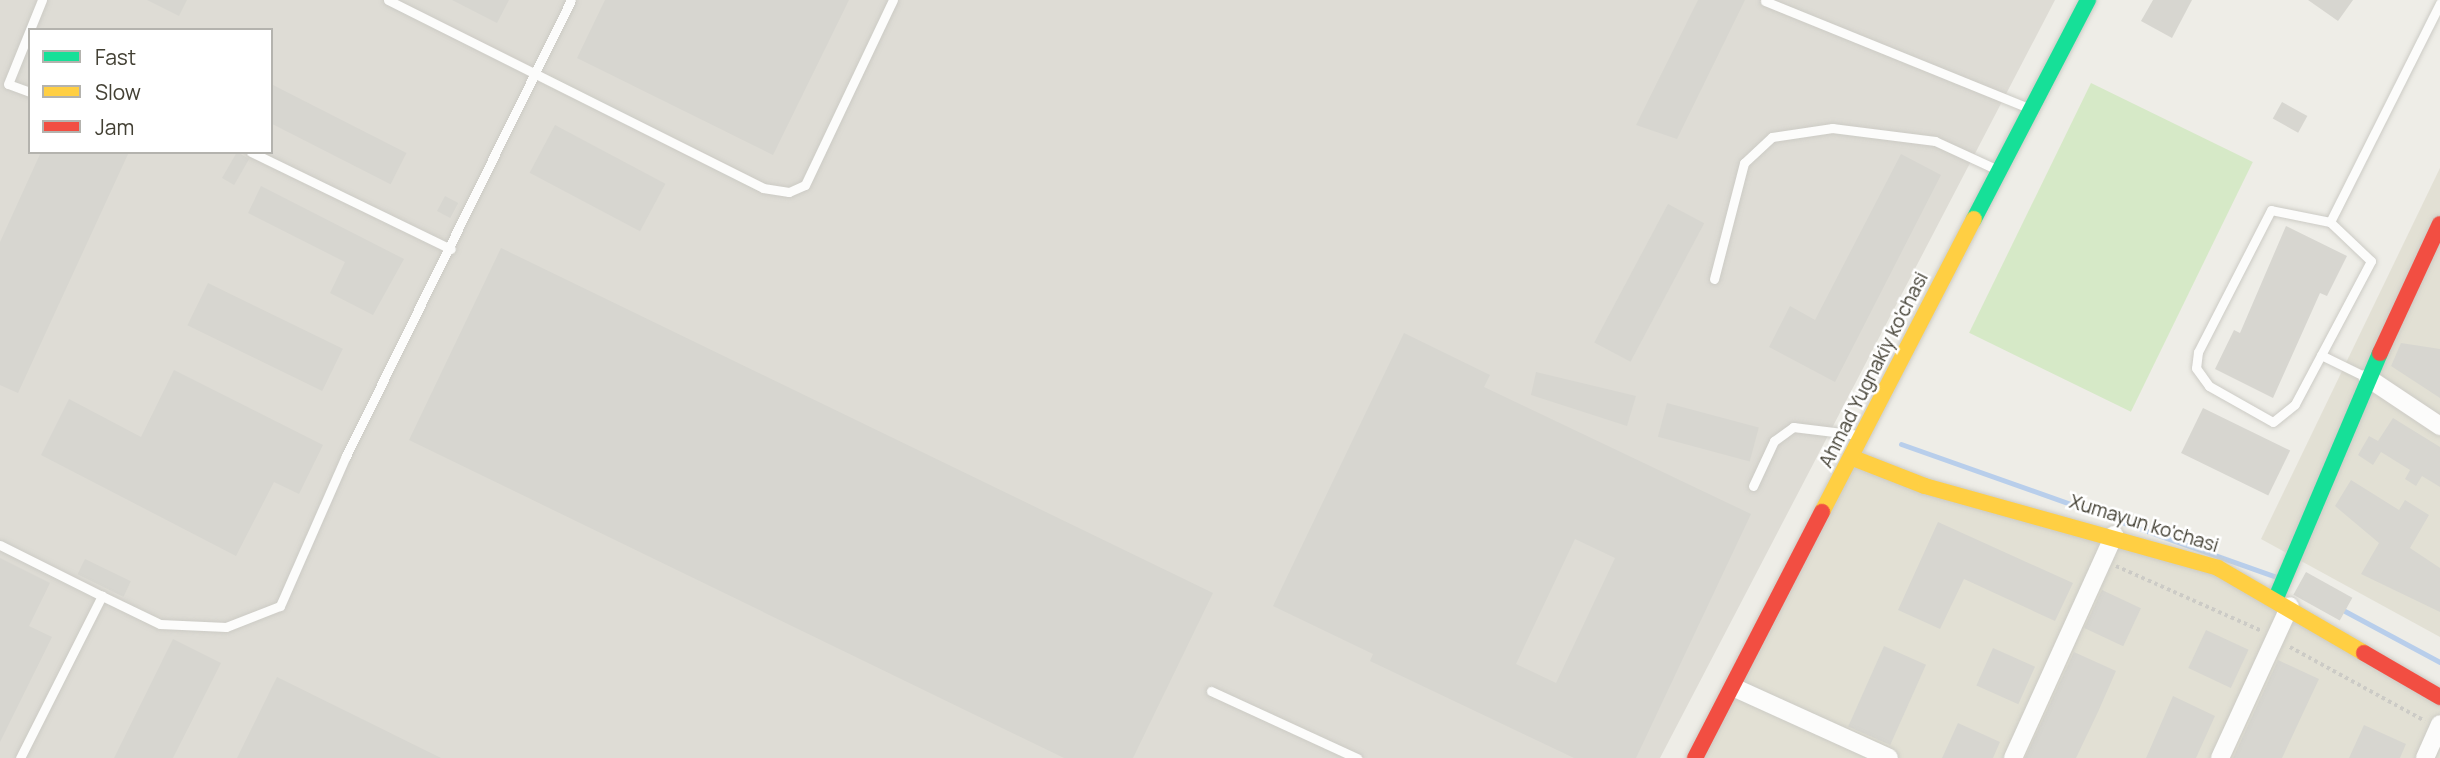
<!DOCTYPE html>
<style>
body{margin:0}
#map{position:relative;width:2440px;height:758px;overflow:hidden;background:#eeede7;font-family:Manrope,sans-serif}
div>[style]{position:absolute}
.residential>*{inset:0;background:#e2e0d4}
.industrial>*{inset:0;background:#dedcd5}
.green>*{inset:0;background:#d6e9c7;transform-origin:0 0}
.stream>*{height:5px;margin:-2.5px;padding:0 2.5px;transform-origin:2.5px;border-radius:2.5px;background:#b8ceeb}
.building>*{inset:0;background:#d7d6d0;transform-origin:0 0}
.path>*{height:3.5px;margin-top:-1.75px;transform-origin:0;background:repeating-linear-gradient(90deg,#cccbc6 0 3.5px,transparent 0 7px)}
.roads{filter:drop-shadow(0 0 2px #cccbc5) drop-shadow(0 0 2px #cccbc5)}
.lane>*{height:9px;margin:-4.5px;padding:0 4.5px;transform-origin:4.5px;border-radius:4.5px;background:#fcfcfb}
.street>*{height:18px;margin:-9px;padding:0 9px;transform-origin:9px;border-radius:9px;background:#fcfcfb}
.fast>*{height:16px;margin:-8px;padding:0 8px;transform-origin:8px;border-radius:8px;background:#16e098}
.slow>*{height:16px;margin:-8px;padding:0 8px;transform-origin:8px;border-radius:8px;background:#ffcf43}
.jam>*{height:16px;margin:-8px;padding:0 8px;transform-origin:8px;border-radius:8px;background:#f24e42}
span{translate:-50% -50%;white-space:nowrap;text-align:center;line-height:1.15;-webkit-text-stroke:5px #fff;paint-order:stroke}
.street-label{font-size:19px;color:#434034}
.legend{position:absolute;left:28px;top:28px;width:245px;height:126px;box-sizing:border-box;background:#fff;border:2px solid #b4b3ae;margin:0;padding:9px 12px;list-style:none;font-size:21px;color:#434034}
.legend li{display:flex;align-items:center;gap:14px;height:35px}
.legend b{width:35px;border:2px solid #b4b3ae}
</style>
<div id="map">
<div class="residential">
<i style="clip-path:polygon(2440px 168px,2440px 637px,2261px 539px)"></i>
<i style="clip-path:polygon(1853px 458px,2197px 560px,2440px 697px,2440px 758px,1695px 758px)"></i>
</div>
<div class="industrial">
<i style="clip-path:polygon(evenodd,0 0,2055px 0,1660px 758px,0 758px,0 0,30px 30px,271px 30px,271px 152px,30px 152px,30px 30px)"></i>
</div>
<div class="green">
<i style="left:2091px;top:83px;width:180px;height:278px;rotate:26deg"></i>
</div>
<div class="stream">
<i style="left:1901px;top:444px;width:401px;rotate:19.5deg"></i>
<i style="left:2341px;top:609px;width:112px;rotate:28.2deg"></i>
</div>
<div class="building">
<i style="clip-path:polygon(147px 0,187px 0,179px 16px)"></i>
<i style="clip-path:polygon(452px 0,509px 0,497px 23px)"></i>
<i style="clip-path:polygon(605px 0,849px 0,773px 155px,577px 58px)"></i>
<i style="clip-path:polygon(1698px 0,1745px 0,1677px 139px,1636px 125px)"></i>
<i style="clip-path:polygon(2153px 0,2192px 0,2172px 38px,2141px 21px)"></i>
<i style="clip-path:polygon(2308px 0,2353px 0,2338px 21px)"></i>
<i style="left:271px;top:84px;width:152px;height:35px;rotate:27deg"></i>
<i style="left:2282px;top:102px;width:29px;height:19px;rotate:29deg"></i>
<i style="left:555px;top:125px;width:125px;height:54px;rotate:28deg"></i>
<i style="clip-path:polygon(41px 152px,129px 152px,18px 393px,0 385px,0 242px)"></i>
<i style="left:237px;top:152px;width:14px;height:30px;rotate:30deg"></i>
<i style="clip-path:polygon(1901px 154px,1941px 175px,1835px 382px,1769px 347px,1790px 306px,1815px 320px)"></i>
<i style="clip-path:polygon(261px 186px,404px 259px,373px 315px,330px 293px,345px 262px,248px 213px)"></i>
<i style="left:445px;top:196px;width:15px;height:17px;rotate:28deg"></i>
<i style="left:1668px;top:204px;width:41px;height:157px;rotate:28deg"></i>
<i style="clip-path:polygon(2286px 226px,2347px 256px,2327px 296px,2320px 293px,2273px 398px,2215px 369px,2234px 330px,2240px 333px)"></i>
<i style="clip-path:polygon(501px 248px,1213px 593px,1133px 758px,1064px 758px,409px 440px)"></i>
<i style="left:208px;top:283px;width:150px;height:47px;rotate:26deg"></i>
<i style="clip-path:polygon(evenodd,1404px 333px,1490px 375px,1484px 387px,1751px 514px,1636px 758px,1574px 758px,1370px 661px,1373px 654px,1273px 606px,1404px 333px,1575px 539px,1615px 558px,1556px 683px,1516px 664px,1575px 539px)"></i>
<i style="clip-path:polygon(2401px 343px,2440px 349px,2440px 398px,2391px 366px)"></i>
<i style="clip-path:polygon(174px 370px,323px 445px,299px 494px,274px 482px,236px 556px,41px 455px,69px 399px,141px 437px)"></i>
<i style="clip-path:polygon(1536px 372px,1636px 396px,1627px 426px,1531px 395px)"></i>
<i style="left:1667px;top:403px;width:95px;height:35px;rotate:15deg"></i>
<i style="left:2203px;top:408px;width:97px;height:50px;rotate:26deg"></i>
<i style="clip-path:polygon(2393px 418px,2440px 447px,2440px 487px,2422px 476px,2416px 486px,2405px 479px,2410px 470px,2381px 452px,2373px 465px,2358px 455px,2369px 436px,2378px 441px)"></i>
<i style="clip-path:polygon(2351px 480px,2399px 510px,2405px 500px,2429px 515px,2410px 548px,2440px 568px,2440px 612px,2361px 574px,2379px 543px,2335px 506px)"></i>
<i style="clip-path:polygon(1938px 522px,2073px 583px,2055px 621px,1964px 579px,1940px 629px,1898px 610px)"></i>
<i style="clip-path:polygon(0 558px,50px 583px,29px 626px,52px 637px,0 742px)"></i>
<i style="left:85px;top:559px;width:51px;height:17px;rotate:26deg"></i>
<i style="left:2306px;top:572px;width:53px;height:26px;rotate:29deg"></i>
<i style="left:2102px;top:590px;width:43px;height:42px;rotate:25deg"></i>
<i style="left:2206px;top:630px;width:47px;height:42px;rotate:25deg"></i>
<i style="clip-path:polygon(173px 639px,221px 663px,173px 758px,114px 758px)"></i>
<i style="left:1884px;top:646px;width:46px;height:88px;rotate:24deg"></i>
<i style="left:1993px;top:648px;width:46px;height:41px;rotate:24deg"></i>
<i style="clip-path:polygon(2074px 652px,2116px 671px,2098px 712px,2076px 758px,2025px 758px)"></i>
<i style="clip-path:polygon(2278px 660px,2319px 679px,2282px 758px,2233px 758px)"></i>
<i style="clip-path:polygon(277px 677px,441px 758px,237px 758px)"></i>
<i style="clip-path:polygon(2173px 696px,2215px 716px,2196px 758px,2146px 758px)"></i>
<i style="clip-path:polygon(1958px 723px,2000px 742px,1993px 758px,1942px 758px)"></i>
<i style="clip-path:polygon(2364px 725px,2406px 744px,2400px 758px,2349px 758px)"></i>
</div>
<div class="path">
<i style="left:2116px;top:566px;width:160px;rotate:24deg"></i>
<i style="left:2290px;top:647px;width:154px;rotate:28.7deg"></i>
</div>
<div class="roads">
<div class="lane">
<i style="left:388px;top:0;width:419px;rotate:26.6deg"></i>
<i style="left:763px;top:188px;width:26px;rotate:9deg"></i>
<i style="left:789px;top:192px;width:17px;rotate:-24deg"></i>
<i style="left:805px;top:185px;width:205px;rotate:-64.6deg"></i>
<i style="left:1765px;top:1px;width:285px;rotate:22.1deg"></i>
<i style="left:30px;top:92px;width:23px;rotate:-160deg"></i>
<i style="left:8px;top:84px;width:91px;rotate:-68deg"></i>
<i style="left:251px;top:152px;width:222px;rotate:25.9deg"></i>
<i style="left:2330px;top:222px;width:60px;rotate:-168.5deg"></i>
<i style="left:2271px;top:210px;width:160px;rotate:117.2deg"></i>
<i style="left:2198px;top:352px;width:16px;rotate:97deg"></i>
<i style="left:2196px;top:368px;width:22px;rotate:54deg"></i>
<i style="left:2209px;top:386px;width:73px;rotate:29.4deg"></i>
<i style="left:2273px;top:422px;width:28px;rotate:-39deg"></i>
<i style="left:2295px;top:404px;width:162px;rotate:-62deg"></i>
<i style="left:2371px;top:261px;width:57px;rotate:-136.4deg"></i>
<i style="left:2330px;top:222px;width:245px;rotate:-63.3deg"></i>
<i style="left:1714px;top:279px;width:120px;rotate:-75.5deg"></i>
<i style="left:1744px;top:163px;width:38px;rotate:-43deg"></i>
<i style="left:1772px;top:137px;width:61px;rotate:-8.5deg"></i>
<i style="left:1832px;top:128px;width:104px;rotate:7.2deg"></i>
<i style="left:1935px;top:141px;width:69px;rotate:24.7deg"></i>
<i style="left:2321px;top:355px;width:50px;rotate:26.1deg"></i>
<i style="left:1753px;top:486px;width:50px;rotate:-65deg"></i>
<i style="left:1774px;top:441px;width:24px;rotate:-36deg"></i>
<i style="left:1793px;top:427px;width:66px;rotate:6.9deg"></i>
<i style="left:0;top:545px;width:114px;rotate:26.6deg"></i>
<i style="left:1211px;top:691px;width:161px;rotate:24.7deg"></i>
<i style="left:20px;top:758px;width:182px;rotate:-63.2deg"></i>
<i style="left:102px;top:596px;width:64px;rotate:25.8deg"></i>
<i style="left:160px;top:624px;width:66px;rotate:2.6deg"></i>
<i style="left:226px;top:627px;width:58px;rotate:-21.3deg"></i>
<i style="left:280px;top:606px;width:164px;rotate:-66.3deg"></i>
<i style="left:346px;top:456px;width:508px;rotate:-63.74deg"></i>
</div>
<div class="street">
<i style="left:2368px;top:378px;width:87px;rotate:33.7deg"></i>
<i style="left:1735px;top:688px;width:169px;rotate:24.4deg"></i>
<i style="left:2013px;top:758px;width:245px;rotate:-65.6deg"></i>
<i style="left:2220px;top:758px;width:167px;rotate:-65.3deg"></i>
<i style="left:2425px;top:758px;width:37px;rotate:-66deg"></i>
</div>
<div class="fast">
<i style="left:1974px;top:219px;width:247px;rotate:-62.5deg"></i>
<i style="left:2276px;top:598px;width:266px;rotate:-67deg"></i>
</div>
<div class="slow">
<i style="left:1853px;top:458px;width:77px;rotate:21.3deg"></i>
<i style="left:1925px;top:486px;width:304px;rotate:15.6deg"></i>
<i style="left:2218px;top:568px;width:169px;rotate:30.2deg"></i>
<i style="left:1822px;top:512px;width:330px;rotate:-62.6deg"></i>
</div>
<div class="jam">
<i style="left:2380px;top:353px;width:142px;rotate:-65.1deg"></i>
<i style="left:2364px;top:653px;width:88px;rotate:30.1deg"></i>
<i style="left:1695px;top:758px;width:277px;rotate:-62.7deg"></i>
</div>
</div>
<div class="street-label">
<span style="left:1874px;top:370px;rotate:-63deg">Ahmad Yugnakiy ko'chasi</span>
<span style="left:2144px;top:524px;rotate:17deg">Xumayun ko'chasi</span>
</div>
<ul class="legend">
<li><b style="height:9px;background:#16e098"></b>Fast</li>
<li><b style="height:9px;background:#ffcf43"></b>Slow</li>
<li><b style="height:9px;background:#f24e42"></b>Jam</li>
</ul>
</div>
